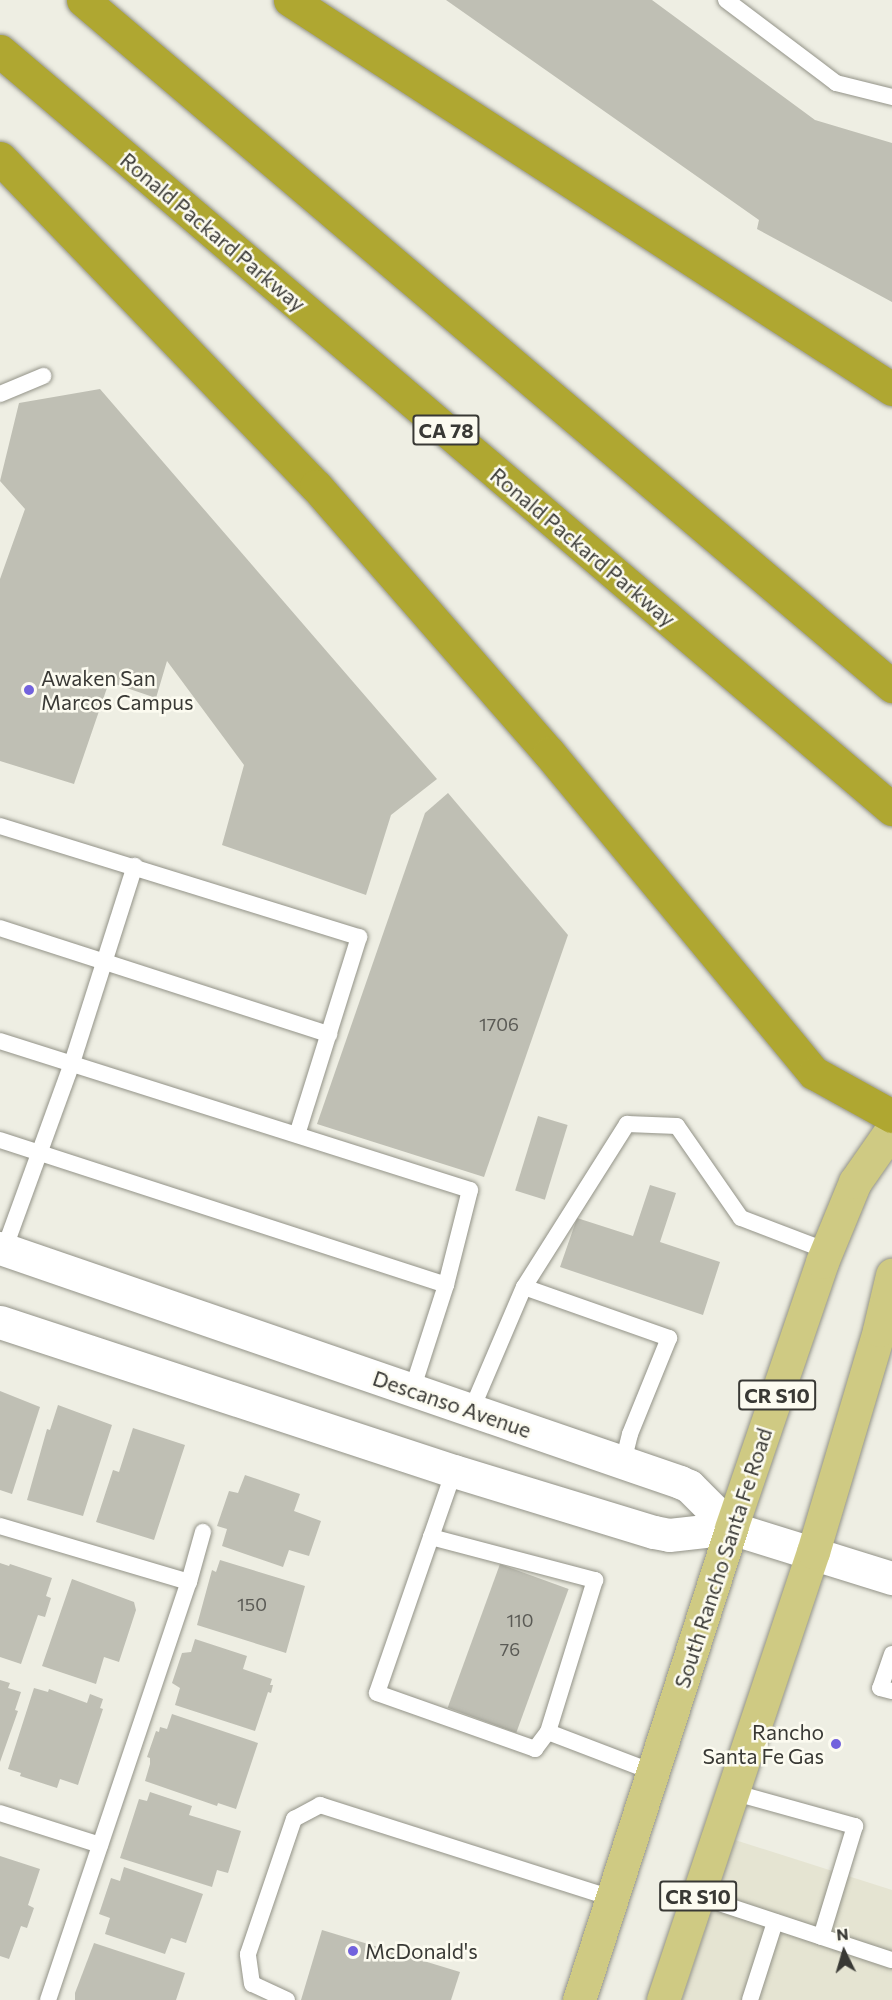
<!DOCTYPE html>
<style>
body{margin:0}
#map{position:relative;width:892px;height:2000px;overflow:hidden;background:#eeeee3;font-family:Commissioner,sans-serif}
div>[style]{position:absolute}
.built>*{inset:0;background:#e5e4d2}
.building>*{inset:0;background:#bfbfb4;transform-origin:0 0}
.roads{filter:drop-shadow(0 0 2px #939388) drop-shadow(0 0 2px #939388)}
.lane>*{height:16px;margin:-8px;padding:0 8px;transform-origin:8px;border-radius:8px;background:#fff}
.secondary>*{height:33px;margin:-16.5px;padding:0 16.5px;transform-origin:16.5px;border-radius:16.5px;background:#fff}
.primary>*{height:33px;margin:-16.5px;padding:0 16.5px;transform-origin:16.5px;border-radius:16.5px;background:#cfca83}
.highway>*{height:33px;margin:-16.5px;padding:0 16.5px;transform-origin:16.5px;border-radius:16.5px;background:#afa731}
.dots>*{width:16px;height:16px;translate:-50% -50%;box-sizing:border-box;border:3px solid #fcfbf0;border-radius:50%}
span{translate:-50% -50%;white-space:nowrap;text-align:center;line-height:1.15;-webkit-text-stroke:5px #fcfbf0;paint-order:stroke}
.number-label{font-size:18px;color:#5a5a55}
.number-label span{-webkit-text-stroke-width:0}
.shield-label span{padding:2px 4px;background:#fcfbf0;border:2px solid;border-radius:4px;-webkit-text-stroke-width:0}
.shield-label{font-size:20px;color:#393935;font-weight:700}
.street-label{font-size:21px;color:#393935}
.poi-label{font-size:21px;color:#393935}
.left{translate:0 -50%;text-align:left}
.right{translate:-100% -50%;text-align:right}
.north{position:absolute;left:814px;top:1922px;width:60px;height:60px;-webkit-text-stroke:4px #fcfbf0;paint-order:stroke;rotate:355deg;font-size:16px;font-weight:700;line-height:24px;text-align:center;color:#393935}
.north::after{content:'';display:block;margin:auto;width:21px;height:27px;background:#393935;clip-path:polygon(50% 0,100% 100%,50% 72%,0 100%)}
</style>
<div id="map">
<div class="built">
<i style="clip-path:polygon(735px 1840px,892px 1890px,892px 2000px,682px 2000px)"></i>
</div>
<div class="building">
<i style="clip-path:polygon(446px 0,652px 0,815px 120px,892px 143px,892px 302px,757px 229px,759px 220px)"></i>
<i style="clip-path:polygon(100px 389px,437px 779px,391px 815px,366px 895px,222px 845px,244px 765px,167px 661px,156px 698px,109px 682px,74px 784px,0 761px,0 579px,25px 509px,0 481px,19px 403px)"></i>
<i style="clip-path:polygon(448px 793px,568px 935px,484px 1177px,317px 1124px,425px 813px)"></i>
<i style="left:538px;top:1116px;width:31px;height:78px;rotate:17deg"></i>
<i style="clip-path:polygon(650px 1185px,676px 1193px,660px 1242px,720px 1262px,703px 1315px,560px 1267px,577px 1218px,633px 1236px)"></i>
<i style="clip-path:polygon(0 1391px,40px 1407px,12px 1494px,0 1490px)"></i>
<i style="clip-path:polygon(58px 1405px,112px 1425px,83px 1516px,27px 1500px,47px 1429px,50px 1430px)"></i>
<i style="clip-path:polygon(133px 1428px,185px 1445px,154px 1540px,96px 1522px,113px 1470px,119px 1472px)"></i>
<i style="clip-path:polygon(245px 1475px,300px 1494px,294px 1511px,321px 1521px,309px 1556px,289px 1550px,283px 1567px,222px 1546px,227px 1529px,217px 1526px,229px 1491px,238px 1493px)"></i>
<i style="clip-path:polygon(220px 1560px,305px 1586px,286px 1653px,197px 1625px,212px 1570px,216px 1572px)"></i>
<i style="clip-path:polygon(0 1563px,9px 1566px,10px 1564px,52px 1578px,46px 1596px,51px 1598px,45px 1617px,38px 1615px,21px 1664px,0 1657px)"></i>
<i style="left:500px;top:1564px;width:73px;height:153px;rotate:20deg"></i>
<i style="clip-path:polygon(72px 1579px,134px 1602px,136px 1610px,119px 1662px,104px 1657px,96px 1684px,42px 1666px)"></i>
<i style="clip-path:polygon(195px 1639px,247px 1656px,243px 1669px,272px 1679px,270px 1685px,273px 1685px,271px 1693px,268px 1692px,255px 1731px,175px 1705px,180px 1688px,172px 1683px,182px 1653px,191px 1652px)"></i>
<i style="clip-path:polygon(0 1680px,10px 1683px,8px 1688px,21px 1692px,15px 1710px,18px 1711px,0 1762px)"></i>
<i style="clip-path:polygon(34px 1688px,48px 1692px,49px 1689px,87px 1703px,90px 1694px,103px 1699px,100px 1708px,103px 1709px,78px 1785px,60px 1779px,57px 1788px,20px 1776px,21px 1773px,8px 1769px)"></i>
<i style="clip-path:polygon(172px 1714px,258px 1743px,236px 1809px,218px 1803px,217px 1806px,145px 1781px,150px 1764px,150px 1758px,147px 1757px,156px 1731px,159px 1732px,160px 1727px,167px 1729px)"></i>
<i style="clip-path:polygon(150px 1792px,192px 1806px,189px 1815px,241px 1831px,228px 1873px,217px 1870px,212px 1887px,120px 1858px,139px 1799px,147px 1801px)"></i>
<i style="clip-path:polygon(0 1856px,40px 1869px,28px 1905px,34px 1908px,27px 1928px,21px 1926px,9px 1959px,0 1956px)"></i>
<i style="clip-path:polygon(124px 1867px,203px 1894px,186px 1943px,171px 1938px,165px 1954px,105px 1934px,110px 1918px,99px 1914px,111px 1878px,120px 1881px)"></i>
<i style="clip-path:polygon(322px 1930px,460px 1972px,451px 2000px,301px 2000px)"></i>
<i style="clip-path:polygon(94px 1943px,185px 1973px,176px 2000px,75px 2000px,75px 1993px)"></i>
</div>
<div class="roads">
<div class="lane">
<i style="left:726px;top:0;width:138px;rotate:37deg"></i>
<i style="left:836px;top:83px;width:58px;rotate:14deg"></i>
<i style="left:0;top:394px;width:47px;rotate:-22.7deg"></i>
<i style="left:0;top:826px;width:376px;rotate:17.2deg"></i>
<i style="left:359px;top:937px;width:207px;rotate:107.4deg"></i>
<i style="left:0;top:928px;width:346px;rotate:17.9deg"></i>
<i style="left:0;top:1041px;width:493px;rotate:17.6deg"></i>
<i style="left:470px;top:1190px;width:98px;rotate:104.2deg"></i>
<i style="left:0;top:1140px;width:469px;rotate:18deg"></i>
<i style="left:446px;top:1285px;width:110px;rotate:107.9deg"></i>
<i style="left:4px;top:1250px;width:199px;rotate:-70deg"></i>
<i style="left:72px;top:1063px;width:207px;rotate:-72.3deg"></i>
<i style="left:524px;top:1287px;width:193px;rotate:-57.7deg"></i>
<i style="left:627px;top:1124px;width:50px;rotate:2.3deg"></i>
<i style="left:677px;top:1126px;width:112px;rotate:55.2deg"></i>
<i style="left:741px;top:1218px;width:92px;rotate:21deg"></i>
<i style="left:471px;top:1411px;width:135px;rotate:-66.9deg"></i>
<i style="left:524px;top:1287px;width:154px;rotate:19.4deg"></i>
<i style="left:669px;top:1338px;width:104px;rotate:112.1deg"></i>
<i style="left:630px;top:1434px;width:29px;rotate:104deg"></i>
<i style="left:454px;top:1471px;width:70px;rotate:109.2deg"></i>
<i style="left:431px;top:1537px;width:170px;rotate:14.7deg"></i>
<i style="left:595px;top:1580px;width:159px;rotate:107.2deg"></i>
<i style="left:548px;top:1732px;width:112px;rotate:20.9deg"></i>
<i style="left:0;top:1526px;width:197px;rotate:16.5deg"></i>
<i style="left:431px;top:1537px;width:165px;rotate:109.1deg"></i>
<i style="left:377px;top:1693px;width:168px;rotate:19.5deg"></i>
<i style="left:535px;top:1749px;width:21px;rotate:-53deg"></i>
<i style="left:892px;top:1654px;width:36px;rotate:109deg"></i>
<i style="left:880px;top:1688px;width:12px;rotate:14deg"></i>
<i style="left:732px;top:1792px;width:128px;rotate:15.5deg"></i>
<i style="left:855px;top:1826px;width:116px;rotate:107deg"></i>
<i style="left:0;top:1813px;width:105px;rotate:17.7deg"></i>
<i style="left:698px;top:1896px;width:204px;rotate:18.3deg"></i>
<i style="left:48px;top:2000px;width:441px;rotate:-71.4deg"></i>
<i style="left:189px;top:1582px;width:52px;rotate:-74.4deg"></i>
<i style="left:287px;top:2000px;width:38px;rotate:-155deg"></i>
<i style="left:252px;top:1984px;width:30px;rotate:-98deg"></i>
<i style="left:248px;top:1954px;width:143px;rotate:-71.2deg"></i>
<i style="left:294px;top:1819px;width:30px;rotate:-28deg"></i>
<i style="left:320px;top:1805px;width:306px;rotate:17.7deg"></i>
<i style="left:750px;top:2000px;width:82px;rotate:-72.2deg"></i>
</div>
<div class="secondary">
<i style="left:0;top:1248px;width:719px;rotate:18.99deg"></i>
<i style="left:680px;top:1482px;width:10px;rotate:24deg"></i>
<i style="left:689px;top:1486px;width:59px;rotate:45deg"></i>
<i style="left:731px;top:1528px;width:169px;rotate:17.3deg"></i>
<i style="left:0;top:1322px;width:478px;rotate:18.2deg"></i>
<i style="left:454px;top:1471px;width:209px;rotate:17deg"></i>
<i style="left:654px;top:1532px;width:15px;rotate:11deg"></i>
<i style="left:669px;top:1535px;width:62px;rotate:-6.4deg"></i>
</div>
<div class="primary">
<i style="left:579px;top:2000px;width:496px;rotate:-72.1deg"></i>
<i style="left:731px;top:1528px;width:281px;rotate:-71.1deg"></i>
<i style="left:822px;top:1262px;width:87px;rotate:-67.6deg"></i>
<i style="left:855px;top:1182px;width:65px;rotate:-55.1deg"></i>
<i style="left:663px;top:2000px;width:472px;rotate:-71.5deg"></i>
<i style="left:813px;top:1552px;width:232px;rotate:-73.4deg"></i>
<i style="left:879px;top:1330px;width:57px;rotate:-76.7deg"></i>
</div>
<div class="highway">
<i style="left:83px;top:0;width:1061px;rotate:40.3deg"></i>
<i style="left:290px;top:0;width:717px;rotate:32.87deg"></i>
<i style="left:0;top:51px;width:1171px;rotate:40.36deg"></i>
<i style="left:0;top:158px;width:455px;rotate:46.1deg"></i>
<i style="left:316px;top:486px;width:354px;rotate:48.9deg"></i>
<i style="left:549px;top:753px;width:415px;rotate:50.4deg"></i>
<i style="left:814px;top:1073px;width:89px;rotate:28.9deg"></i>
</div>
</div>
<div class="dots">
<i style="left:29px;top:690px;background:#7262dd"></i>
<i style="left:836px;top:1744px;background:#7262dd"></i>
<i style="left:353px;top:1951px;background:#7262dd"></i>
</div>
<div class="number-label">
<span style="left:499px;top:1024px">1706</span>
<span style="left:252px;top:1604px">150</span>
<span style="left:520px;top:1620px">110</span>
<span style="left:510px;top:1649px">76</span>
</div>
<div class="shield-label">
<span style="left:446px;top:430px">CA 78</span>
<span style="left:777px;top:1395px">CR S10</span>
<span style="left:698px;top:1896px">CR S10</span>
</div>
<div class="street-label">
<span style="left:213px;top:232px;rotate:40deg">Ronald Packard Parkway</span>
<span style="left:583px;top:547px;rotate:40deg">Ronald Packard Parkway</span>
<span style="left:452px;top:1404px;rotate:19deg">Descanso Avenue</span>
<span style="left:723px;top:1558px;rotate:-72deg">South Rancho Santa Fe Road</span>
</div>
<div class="poi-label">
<span class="left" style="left:41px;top:690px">Awaken San<br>Marcos Campus</span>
<span class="right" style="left:824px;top:1744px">Rancho<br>Santa Fe Gas</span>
<span class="left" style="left:365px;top:1951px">McDonald's</span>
</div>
<div class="north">N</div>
</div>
